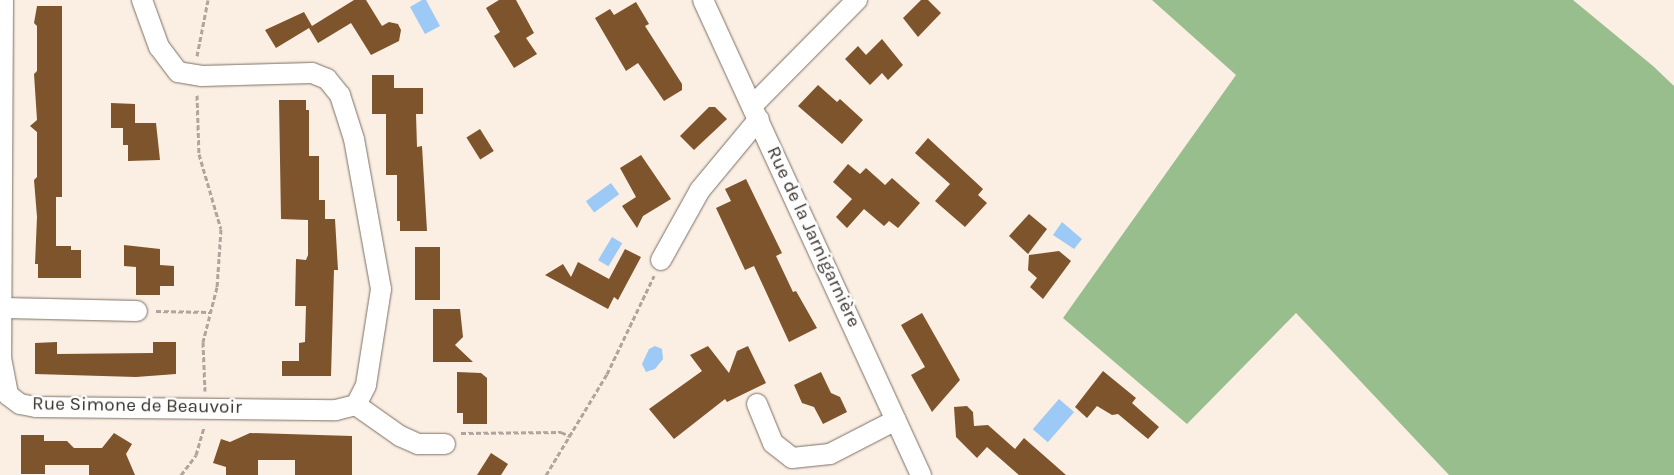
<!DOCTYPE html>
<meta charset="utf-8">
<style>
body{margin:0}
#map{position:relative;width:1674px;height:475px;overflow:hidden;background:#fbeee2;font-family:Karla,sans-serif}
div>[style]{position:absolute}
.forest>*{inset:0;background:#99be8e}
.water>*{inset:0;background:#9cc9f5;transform-origin:0 0}
.building>*{inset:0;background:#7d542b;transform-origin:0 0}
.path>*{height:3px;margin-top:-1.5px;transform-origin:0;background:repeating-linear-gradient(90deg,#afa59c 0 5px,transparent 0 7.5px)}
.roads{filter:drop-shadow(0 0 1px #7b6f65) drop-shadow(0 0 1px #7b6f65)}
.minor>*{height:20px;margin:-10px;padding:0 10px;transform-origin:10px;border-radius:10px;background:#fff}
span{translate:-50% -50%;white-space:nowrap;text-align:center;line-height:1.15;-webkit-text-stroke:5px #fefefe;paint-order:stroke}
.street-label{font-size:19px;color:#3b3631}
</style>
<div id="map">
<div class="forest">
<i style="clip-path:polygon(1152px 0,1573px 0,1653px 66px,1674px 86px,1674px 475px,1449px 475px,1296px 313px,1187px 424px,1063px 318px,1236px 75px)"></i>
</div>
<div class="water">
<i style="clip-path:polygon(422px 0,426px 0,440px 26px,425px 34px,410px 7px)"></i>
<i style="left:611px;top:183px;width:14px;height:31px;rotate:54deg"></i>
<i style="clip-path:polygon(1062px 222px,1082px 239px,1074px 249px,1053px 235px)"></i>
<i style="left:612px;top:237px;width:12px;height:27px;rotate:31deg"></i>
<i style="clip-path:polygon(655px 346px,662px 349px,663px 359px,655px 369px,646px 372px,642px 364px,649px 349px)"></i>
<i style="left:1059px;top:399px;width:20px;height:40px;rotate:41deg"></i>
</div>
<div class="building">
<i style="clip-path:polygon(354px 0,366px 0,382px 26px,389px 22px,398px 24px,401px 30px,399px 41px,371px 55px,351px 23px,318px 43px,309px 28px,276px 48px,265px 30px,304px 12px,312px 26px)"></i>
<i style="clip-path:polygon(499px 0,516px 0,534px 33px,526px 38px,537px 54px,514px 68px,494px 36px,500px 32px,486px 8px)"></i>
<i style="clip-path:polygon(921px 0,928px 0,941px 13px,918px 37px,903px 18px)"></i>
<i style="clip-path:polygon(636px 2px,649px 24px,645px 26px,682px 84px,682px 90px,664px 101px,638px 63px,626px 71px,595px 18px,610px 9px,614px 15px)"></i>
<i style="clip-path:polygon(37px 6px,62px 6px,62px 197px,56px 197px,56px 246px,71px 246px,71px 250px,81px 250px,81px 278px,38px 278px,38px 264px,35px 264px,37px 217px,34px 180px,37px 177px,37px 132px,30px 126px,37px 120px,34px 74px,37px 71px,37px 26px,34px 23px)"></i>
<i style="clip-path:polygon(882px 39px,903px 65px,888px 80px,882px 73px,870px 85px,845px 59px,858px 46px,866px 55px)"></i>
<i style="clip-path:polygon(372px 75px,394px 75px,394px 88px,423px 88px,423px 114px,416px 114px,417px 147px,422px 146px,427px 231px,400px 231px,400px 221px,397px 221px,397px 175px,386px 175px,386px 114px,372px 114px)"></i>
<i style="clip-path:polygon(818px 85px,837px 102px,840px 99px,863px 120px,842px 144px,798px 106px)"></i>
<i style="clip-path:polygon(279px 100px,306px 100px,306px 110px,309px 110px,309px 156px,319px 156px,319px 200px,325px 200px,325px 219px,335px 219px,338px 270px,334px 270px,331px 376px,282px 376px,282px 361px,299px 361px,299px 343px,305px 342px,306px 306px,295px 306px,296px 259px,306px 260px,308px 255px,308px 220px,281px 219px)"></i>
<i style="clip-path:polygon(111px 103px,135px 104px,135px 123px,156px 123px,160px 160px,128px 161px,128px 145px,123px 145px,123px 128px,111px 128px)"></i>
<i style="clip-path:polygon(709px 107px,715px 107px,727px 119px,694px 150px,680px 136px)"></i>
<i style="left:480px;top:129px;width:26px;height:16px;rotate:58deg"></i>
<i style="clip-path:polygon(928px 138px,983px 189px,978px 195px,987px 203px,965px 227px,935px 201px,950px 184px,915px 153px)"></i>
<i style="clip-path:polygon(641px 155px,671px 199px,643px 216px,637px 228px,622px 206px,636px 197px,620px 168px)"></i>
<i style="clip-path:polygon(848px 164px,860px 174px,866px 168px,885px 185px,892px 178px,920px 203px,898px 228px,889px 221px,884px 226px,864px 209px,847px 228px,836px 217px,852px 199px,833px 182px)"></i>
<i style="clip-path:polygon(746px 179px,782px 253px,776px 256px,793px 292px,796px 291px,817px 328px,789px 342px,754px 266px,745px 270px,716px 208px,731px 201px,725px 189px)"></i>
<i style="clip-path:polygon(1029px 214px,1047px 229px,1028px 254px,1009px 236px)"></i>
<i style="clip-path:polygon(124px 245px,160px 249px,160px 265px,174px 266px,174px 286px,160px 286px,160px 295px,136px 295px,136px 267px,124px 266px)"></i>
<i style="left:415px;top:247px;width:25px;height:53px"></i>
<i style="clip-path:polygon(625px 249px,641px 257px,618px 300px,614px 297px,608px 309px,545px 275px,563px 264px,571px 277px,578px 262px,609px 279px)"></i>
<i style="clip-path:polygon(1059px 251px,1071px 261px,1043px 299px,1030px 287px,1037px 278px,1028px 270px,1029px 255px)"></i>
<i style="clip-path:polygon(433px 309px,460px 309px,463px 337px,455px 345px,473px 362px,433px 362px)"></i>
<i style="clip-path:polygon(922px 313px,960px 380px,932px 412px,911px 375px,925px 367px,901px 325px)"></i>
<i style="clip-path:polygon(57px 342px,57px 354px,153px 353px,153px 342px,176px 342px,176px 374px,136px 377px,35px 374px,35px 343px)"></i>
<i style="clip-path:polygon(708px 346px,729px 373px,737px 351px,748px 346px,766px 383px,727px 402px,725px 399px,674px 439px,649px 409px,702px 371px,690px 355px)"></i>
<i style="clip-path:polygon(1103px 371px,1136px 398px,1132px 403px,1159px 427px,1148px 439px,1118px 414px,1112px 415px,1097px 406px,1087px 418px,1075px 407px)"></i>
<i style="clip-path:polygon(457px 372px,481px 373px,487px 378px,487px 424px,463px 424px,463px 413px,457px 413px)"></i>
<i style="clip-path:polygon(821px 372px,831px 393px,840px 397px,847px 412px,823px 424px,814px 407px,802px 403px,794px 385px)"></i>
<i style="clip-path:polygon(967px 406px,973px 412px,974px 426px,988px 425px,1015px 449px,1024px 438px,1066px 475px,1019px 475px,987px 447px,977px 458px,956px 437px,954px 407px)"></i>
<i style="clip-path:polygon(114px 433px,132px 444px,126px 454px,135px 475px,89px 475px,89px 465px,45px 465px,45px 474px,21px 474px,21px 435px,44px 435px,44px 441px,67px 441px,74px 448px,102px 448px)"></i>
<i style="clip-path:polygon(250px 433px,352px 436px,352px 475px,295px 475px,295px 460px,258px 460px,258px 475px,226px 475px,226px 467px,213px 463px,221px 439px,230px 442px)"></i>
<i style="clip-path:polygon(491px 453px,508px 464px,501px 475px,477px 475px)"></i>
</div>
<div class="path">
<i style="left:197px;top:56px;width:57px;rotate:-78.9deg"></i>
<i style="left:197px;top:95px;width:59px;rotate:88.1deg"></i>
<i style="left:199px;top:154px;width:78px;rotate:73.7deg"></i>
<i style="left:221px;top:229px;width:58px;rotate:93.9deg"></i>
<i style="left:217px;top:287px;width:57px;rotate:104.3deg"></i>
<i style="left:203px;top:342px;width:49px;rotate:87.7deg"></i>
<i style="left:156px;top:311px;width:54px;rotate:1.1deg"></i>
<i style="left:461px;top:433px;width:100px;rotate:-0.6deg"></i>
<i style="left:561px;top:432px;width:10px;rotate:24deg"></i>
<i style="left:181px;top:475px;width:25px;rotate:-53deg"></i>
<i style="left:196px;top:455px;width:29px;rotate:-74deg"></i>
<i style="left:546px;top:475px;width:118px;rotate:-58.9deg"></i>
<i style="left:607px;top:374px;width:109px;rotate:-64.4deg"></i>
</div>
<div class="roads">
<div class="minor">
<i style="left:3px;top:0;width:358px;rotate:90.3deg"></i>
<i style="left:1px;top:358px;width:38px;rotate:79deg"></i>
<i style="left:8px;top:395px;width:15px;rotate:37deg"></i>
<i style="left:20px;top:404px;width:16px;rotate:11deg"></i>
<i style="left:36px;top:407px;width:300px;rotate:0.6deg"></i>
<i style="left:336px;top:410px;width:21px;rotate:-14deg"></i>
<i style="left:356px;top:405px;width:22px;rotate:-63deg"></i>
<i style="left:366px;top:385px;width:97px;rotate:-81.1deg"></i>
<i style="left:381px;top:289px;width:152px;rotate:-100.2deg"></i>
<i style="left:354px;top:139px;width:46px;rotate:-107.7deg"></i>
<i style="left:340px;top:95px;width:21px;rotate:-129deg"></i>
<i style="left:327px;top:79px;width:16px;rotate:-158deg"></i>
<i style="left:312px;top:73px;width:110px;rotate:178.4deg"></i>
<i style="left:202px;top:76px;width:24px;rotate:-171deg"></i>
<i style="left:178px;top:72px;width:31px;rotate:-127deg"></i>
<i style="left:159px;top:47px;width:50px;rotate:-109.9deg"></i>
<i style="left:703px;top:0;width:523px;rotate:65.35deg"></i>
<i style="left:753px;top:105px;width:148px;rotate:-45.3deg"></i>
<i style="left:661px;top:260px;width:80px;rotate:-60.9deg"></i>
<i style="left:700px;top:190px;width:92px;rotate:-50.3deg"></i>
<i style="left:1px;top:308px;width:136px;rotate:1.3deg"></i>
<i style="left:757px;top:404px;width:42px;rotate:67.7deg"></i>
<i style="left:773px;top:443px;width:24px;rotate:38deg"></i>
<i style="left:792px;top:458px;width:38px;rotate:-6deg"></i>
<i style="left:830px;top:454px;width:74px;rotate:-27.3deg"></i>
<i style="left:356px;top:405px;width:54px;rotate:35.2deg"></i>
<i style="left:400px;top:436px;width:20px;rotate:24deg"></i>
<i style="left:418px;top:444px;width:27px"></i>
</div>
</div>
<div class="street-label">
<span style="left:813px;top:237px;rotate:65deg">Rue de la Jarnigarnière</span>
<span style="left:137px;top:406px;rotate:1deg">Rue Simone de Beauvoir</span>
</div>
</div>
